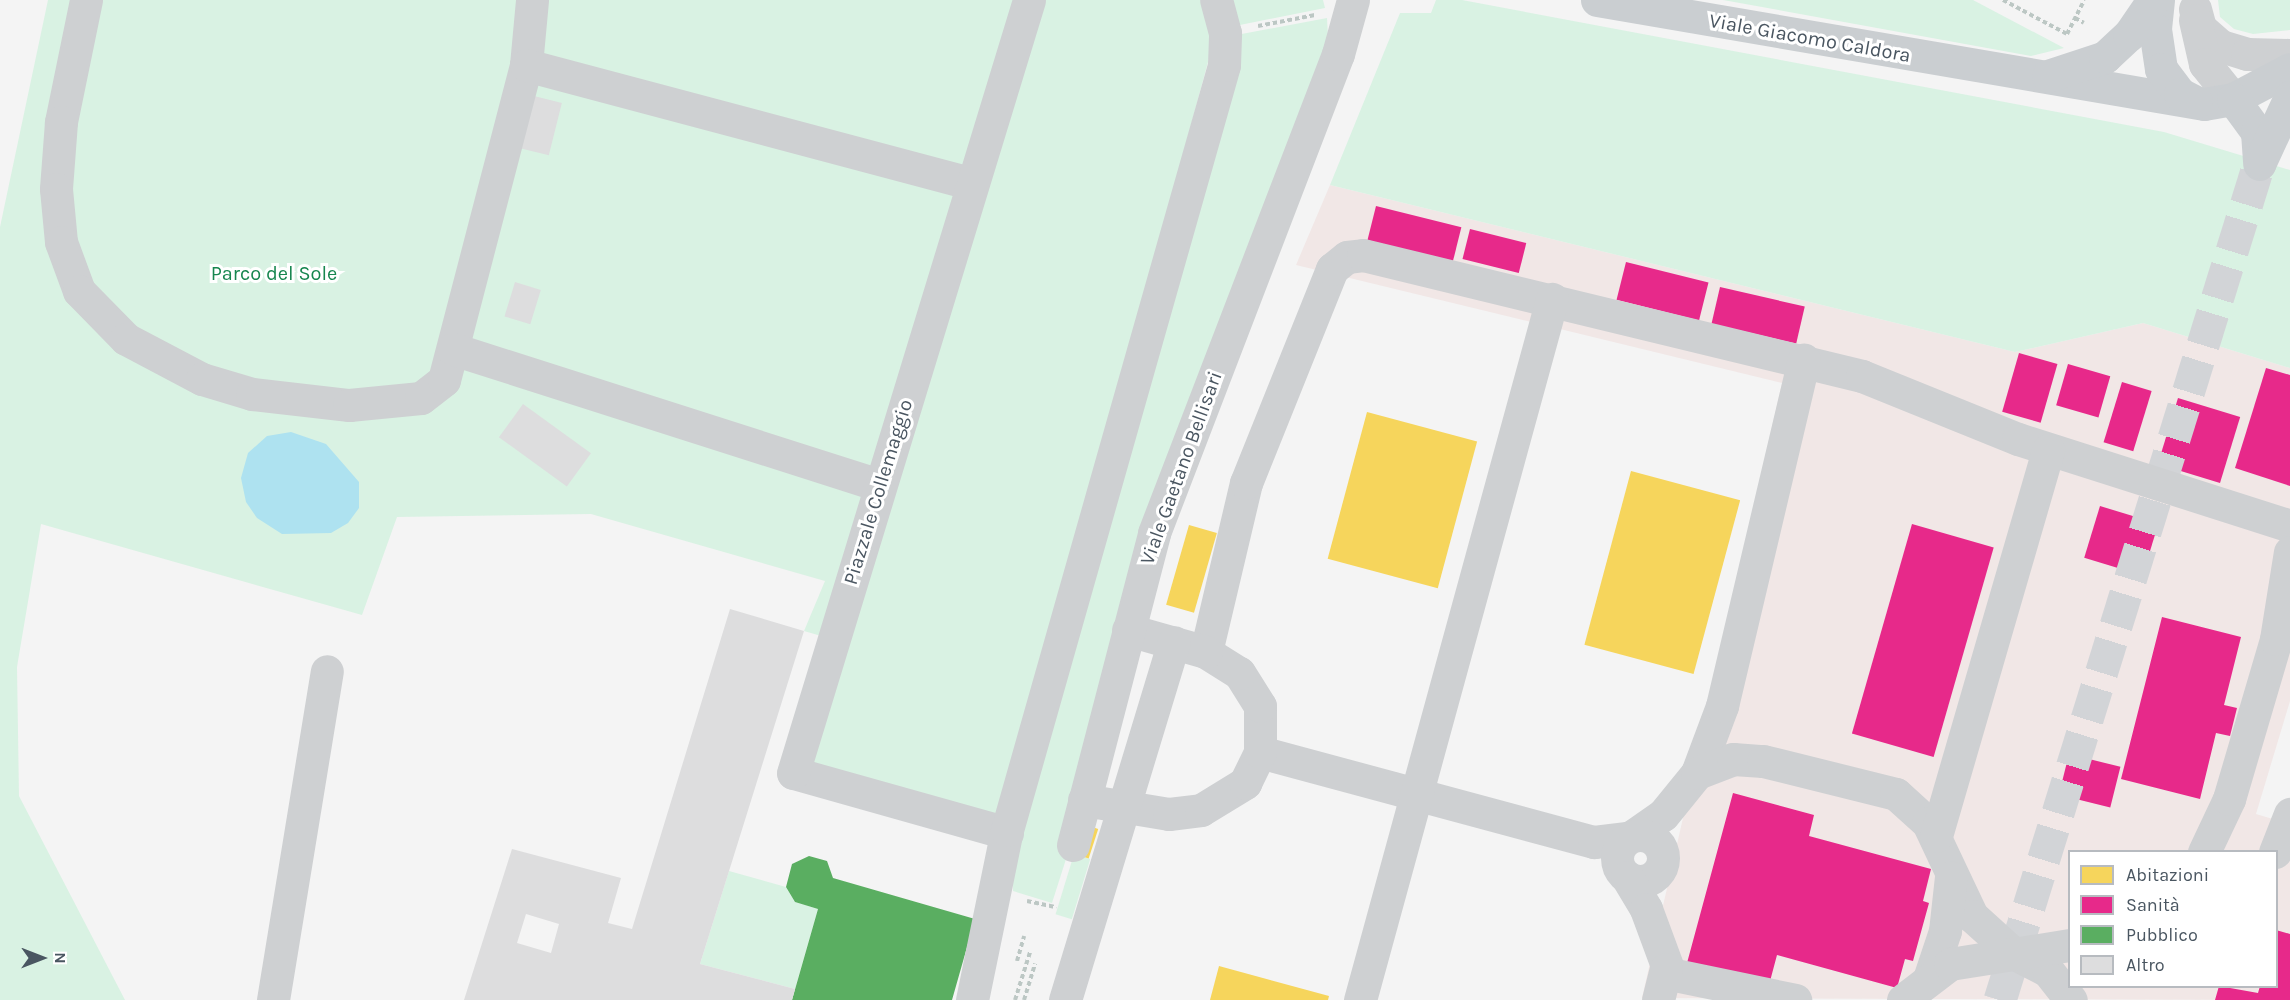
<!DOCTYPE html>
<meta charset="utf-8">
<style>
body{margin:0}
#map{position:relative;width:2290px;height:1000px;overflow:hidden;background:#f4f4f4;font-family:Karla,sans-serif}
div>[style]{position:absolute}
.medical>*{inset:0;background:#f1e7e6}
.green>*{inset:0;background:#d9f2e3;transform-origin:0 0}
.water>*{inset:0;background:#aee2f0}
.homes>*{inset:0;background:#f6d55c;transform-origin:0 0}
.health>*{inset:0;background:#e7298a;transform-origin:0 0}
.public>*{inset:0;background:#5aae61}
.building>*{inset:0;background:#ddddde;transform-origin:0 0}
.major-tunnel>*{height:33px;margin-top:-16.5px;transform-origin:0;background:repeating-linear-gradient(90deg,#d2d4d7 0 33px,transparent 0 49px)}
.path>*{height:4px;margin-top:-2px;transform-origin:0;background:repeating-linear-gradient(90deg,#bcc7c4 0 4.5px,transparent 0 7.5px)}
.minor>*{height:33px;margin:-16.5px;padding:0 16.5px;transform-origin:16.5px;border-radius:16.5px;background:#ced0d2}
.minor>.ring{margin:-16.5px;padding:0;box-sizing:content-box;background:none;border:33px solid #ced0d2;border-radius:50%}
.major>*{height:33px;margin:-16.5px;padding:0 16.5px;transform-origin:16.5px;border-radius:16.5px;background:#caced1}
span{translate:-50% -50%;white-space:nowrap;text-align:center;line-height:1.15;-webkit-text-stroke:6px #fff;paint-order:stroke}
.street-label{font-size:20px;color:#4a5661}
.park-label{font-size:20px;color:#17864f}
.legend{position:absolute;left:2068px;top:850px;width:210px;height:138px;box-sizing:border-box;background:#fff;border:2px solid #b7bbc0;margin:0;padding:8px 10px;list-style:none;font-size:18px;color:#4a5661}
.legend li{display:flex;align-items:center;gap:12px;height:30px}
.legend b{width:30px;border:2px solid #b7bbc0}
.north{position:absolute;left:12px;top:928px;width:60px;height:60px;-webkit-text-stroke:4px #fff;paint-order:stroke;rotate:90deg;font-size:16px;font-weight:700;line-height:24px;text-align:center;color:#4a5661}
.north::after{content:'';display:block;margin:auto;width:21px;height:27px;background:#4a5661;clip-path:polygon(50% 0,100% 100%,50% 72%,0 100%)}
</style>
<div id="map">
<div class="medical">
<i style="clip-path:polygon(evenodd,1330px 185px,2015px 352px,2143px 323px,2290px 368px,2290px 701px,2256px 814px,2290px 824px,2290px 1000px,1642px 998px,1782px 383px,1296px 265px,1330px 185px,2070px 852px,2276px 852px,2276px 986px,2070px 986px,2070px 852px)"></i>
</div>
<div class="green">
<i style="clip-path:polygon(48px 0,1023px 0,828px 638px,804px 631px,825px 581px,591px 514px,397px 517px,362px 615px,41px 524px,17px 667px,19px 796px,125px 1000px,0 1000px,0 227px)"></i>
<i style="clip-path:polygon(1034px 0,1210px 0,1218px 25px,1002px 825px,800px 768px)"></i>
<i style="clip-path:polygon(1222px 0,1323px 0,1325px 8px,1230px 27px)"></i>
<i style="clip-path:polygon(1436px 0,1462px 0,2164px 132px,2290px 170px,2290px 368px,2143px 323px,2015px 352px,1330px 185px,1400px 13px,1431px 13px)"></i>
<i style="clip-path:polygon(1723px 0,1973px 0,2064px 48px,2031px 56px)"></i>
<i style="clip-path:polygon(2218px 0,2290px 0,2290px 30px,2253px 34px,2234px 29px,2220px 17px)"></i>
<i style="clip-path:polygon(1327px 18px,1328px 37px,1052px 903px,1013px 891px,1012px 834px,1231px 36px)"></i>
<i style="left:1074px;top:854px;width:17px;height:63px;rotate:17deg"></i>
<i style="clip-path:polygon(729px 871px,786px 887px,795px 902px,818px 909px,795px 989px,700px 964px)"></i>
</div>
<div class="water">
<i style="clip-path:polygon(291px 432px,326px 444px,359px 482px,359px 508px,348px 523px,331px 533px,282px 534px,257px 518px,246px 502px,241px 478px,248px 453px,267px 436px)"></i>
</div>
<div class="homes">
<i style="left:1367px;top:412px;width:114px;height:152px;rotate:15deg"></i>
<i style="left:1631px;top:471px;width:113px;height:180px;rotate:15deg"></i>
<i style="left:1189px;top:525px;width:29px;height:83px;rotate:16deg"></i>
<i style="left:1083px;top:824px;width:16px;height:31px;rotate:18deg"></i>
<i style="clip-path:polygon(1219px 966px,1329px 996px,1328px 1000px,1210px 1000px)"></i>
</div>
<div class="health">
<i style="left:1376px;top:206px;width:88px;height:41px;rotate:14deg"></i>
<i style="left:1470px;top:229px;width:58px;height:31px;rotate:14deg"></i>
<i style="left:1626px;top:262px;width:85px;height:39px;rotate:14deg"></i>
<i style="left:1720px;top:287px;width:87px;height:38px;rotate:13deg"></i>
<i style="left:2019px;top:353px;width:40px;height:61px;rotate:16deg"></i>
<i style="left:2068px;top:364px;width:44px;height:43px;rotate:16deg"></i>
<i style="clip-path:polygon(2266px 368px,2290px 375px,2290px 486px,2235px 468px)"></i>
<i style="left:2122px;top:382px;width:31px;height:63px;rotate:17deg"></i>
<i style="left:2178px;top:398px;width:65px;height:69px;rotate:17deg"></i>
<i style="left:2100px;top:506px;width:61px;height:54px;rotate:17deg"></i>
<i style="left:1912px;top:524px;width:85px;height:218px;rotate:16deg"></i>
<i style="clip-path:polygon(2162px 617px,2241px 637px,2224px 705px,2237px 708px,2230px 736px,2216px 733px,2200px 799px,2121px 779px)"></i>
<i style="left:2069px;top:754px;width:53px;height:42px;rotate:14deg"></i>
<i style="clip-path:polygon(1733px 793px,1814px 815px,1809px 836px,1931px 869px,1923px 901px,1929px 903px,1913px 961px,1905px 959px,1897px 988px,1777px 955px,1769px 985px,1687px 963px)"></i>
<i style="clip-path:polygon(2276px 930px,2290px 934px,2290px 1000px,2215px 1000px,2219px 986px,2258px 993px,2260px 986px,2276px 986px)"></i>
</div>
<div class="public">
<i style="clip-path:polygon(809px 856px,827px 861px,833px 878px,975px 919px,952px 1000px,792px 1000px,818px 909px,795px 902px,786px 887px,792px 864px)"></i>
</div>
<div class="building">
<i style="left:526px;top:94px;width:37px;height:54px;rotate:14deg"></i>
<i style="left:515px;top:282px;width:27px;height:36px;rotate:17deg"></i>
<i style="left:523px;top:404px;width:84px;height:41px;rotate:36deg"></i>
<i style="clip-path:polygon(evenodd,730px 609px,804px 631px,700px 964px,795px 989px,792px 1000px,464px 1000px,512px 849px,621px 878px,608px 923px,632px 929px,730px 609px,526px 914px,559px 924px,551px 953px,517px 943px,526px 914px)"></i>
</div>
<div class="major-tunnel">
<i style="left:2000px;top:1000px;width:875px;rotate:-72.79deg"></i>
</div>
<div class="path">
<i style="left:2003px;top:0;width:72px;rotate:28deg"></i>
<i style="left:2067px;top:34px;width:38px;rotate:-63deg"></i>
<i style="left:2075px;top:18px;width:10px;rotate:29deg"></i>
<i style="left:1258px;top:26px;width:58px;rotate:-10.9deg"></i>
<i style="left:1027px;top:901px;width:30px;rotate:12deg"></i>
<i style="left:1017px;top:961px;width:26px;rotate:-74deg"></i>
<i style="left:1015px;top:1000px;width:50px;rotate:-72.6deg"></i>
<i style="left:1024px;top:1000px;width:38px;rotate:-73deg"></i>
</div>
<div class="minor">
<i style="left:86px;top:0;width:125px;rotate:101.6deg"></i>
<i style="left:61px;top:122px;width:67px;rotate:94.3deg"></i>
<i style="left:56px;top:189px;width:53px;rotate:84.6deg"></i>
<i style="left:61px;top:242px;width:52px;rotate:69.8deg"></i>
<i style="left:79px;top:291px;width:67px;rotate:45.6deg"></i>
<i style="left:126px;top:339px;width:86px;rotate:27.8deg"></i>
<i style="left:202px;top:379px;width:52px;rotate:16.7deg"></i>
<i style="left:252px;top:394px;width:98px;rotate:6.5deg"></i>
<i style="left:349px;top:405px;width:72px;rotate:-5.6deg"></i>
<i style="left:421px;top:398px;width:29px;rotate:-38deg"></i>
<i style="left:444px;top:380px;width:325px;rotate:-75.4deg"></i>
<i style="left:526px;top:65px;width:65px;rotate:-84.7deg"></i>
<i style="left:2195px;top:9px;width:20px;rotate:75deg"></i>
<i style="left:2200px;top:28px;width:28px;rotate:41deg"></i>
<i style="left:2221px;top:46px;width:27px;rotate:17deg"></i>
<i style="left:2247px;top:54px;width:43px;rotate:1.3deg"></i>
<i style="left:2195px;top:20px;width:45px;rotate:77.2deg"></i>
<i style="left:2205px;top:64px;width:45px;rotate:51.3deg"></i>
<i style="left:526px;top:65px;width:462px;rotate:14.9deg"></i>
<i style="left:453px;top:349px;width:448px;rotate:17.7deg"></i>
<i style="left:1206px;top:652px;width:174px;rotate:-76.7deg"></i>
<i style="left:1246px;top:483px;width:231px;rotate:-68.1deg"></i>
<i style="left:1332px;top:269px;width:19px;rotate:-39deg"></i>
<i style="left:1347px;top:257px;width:16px;rotate:-7deg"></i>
<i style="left:1363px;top:255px;width:513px;rotate:13.63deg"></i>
<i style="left:1862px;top:376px;width:168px;rotate:22deg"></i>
<i style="left:2018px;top:439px;width:286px;rotate:17.7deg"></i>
<i style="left:1260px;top:752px;width:346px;rotate:15.1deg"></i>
<i style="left:1594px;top:842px;width:33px;rotate:-7deg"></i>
<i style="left:1697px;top:773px;width:72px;rotate:-69.5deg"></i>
<i style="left:1722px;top:706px;width:356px;rotate:-76.7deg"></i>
<i style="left:1084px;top:800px;width:86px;rotate:9.4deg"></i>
<i style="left:1169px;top:814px;width:32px;rotate:-7deg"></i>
<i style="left:1201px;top:810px;width:52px;rotate:-31.5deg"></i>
<i style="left:1245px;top:783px;width:34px;rotate:-64deg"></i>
<i style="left:1260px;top:752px;width:46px;rotate:-90deg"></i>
<i style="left:1260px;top:706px;width:39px;rotate:-122deg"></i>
<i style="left:1239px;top:673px;width:39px;rotate:-148deg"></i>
<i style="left:1206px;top:652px;width:81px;rotate:-164.2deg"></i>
<i style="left:1007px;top:833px;width:222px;rotate:-164.3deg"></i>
<i style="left:793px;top:773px;width:808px;rotate:-73.02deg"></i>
<i style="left:1634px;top:835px;width:35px;rotate:-35deg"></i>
<i style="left:1663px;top:815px;width:54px;rotate:-51deg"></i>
<i style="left:1697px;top:773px;width:39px;rotate:-21deg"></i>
<i style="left:1733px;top:759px;width:30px;rotate:4deg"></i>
<i style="left:1763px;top:761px;width:137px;rotate:13.9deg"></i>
<i style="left:1896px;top:794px;width:43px;rotate:42.2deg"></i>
<i style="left:1928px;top:823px;width:103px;rotate:64.7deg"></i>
<i style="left:1972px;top:916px;width:55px;rotate:42.1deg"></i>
<i style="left:2013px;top:953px;width:39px;rotate:27deg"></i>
<i style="left:2048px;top:971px;width:37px;rotate:52deg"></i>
<i class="ring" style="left:1617px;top:835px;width:13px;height:13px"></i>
<i style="left:1936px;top:836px;width:402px;rotate:-73.8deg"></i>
<i style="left:1073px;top:845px;width:322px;rotate:-75.4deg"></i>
<i style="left:1154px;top:533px;width:513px;rotate:-68.99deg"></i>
<i style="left:1338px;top:54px;width:56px;rotate:-74.5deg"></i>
<i style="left:2204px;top:852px;width:59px;rotate:-64.7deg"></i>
<i style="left:2229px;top:799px;width:167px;rotate:-73.6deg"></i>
<i style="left:2276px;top:639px;width:88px;rotate:-80.9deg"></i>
<i style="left:2275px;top:852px;width:41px;rotate:-68.5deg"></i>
<i style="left:1627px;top:877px;width:37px;rotate:59deg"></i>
<i style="left:1646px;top:909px;width:69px;rotate:69.7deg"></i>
<i style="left:1670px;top:974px;width:128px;rotate:11.7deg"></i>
<i style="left:1930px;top:976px;width:47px;rotate:-71.6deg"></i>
<i style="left:1945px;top:931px;width:54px;rotate:-83.7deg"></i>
<i style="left:273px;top:1000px;width:333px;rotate:-80.7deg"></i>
<i style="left:972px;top:1000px;width:174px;rotate:-78.4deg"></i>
<i style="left:1007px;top:830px;width:795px;rotate:-74.16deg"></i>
<i style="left:1224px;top:65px;width:32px;rotate:-88deg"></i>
<i style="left:1225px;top:33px;width:34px;rotate:-105deg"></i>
<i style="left:1065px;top:1000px;width:374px;rotate:-73.1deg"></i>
<i style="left:1360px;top:1000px;width:727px;rotate:-74.68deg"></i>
<i style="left:1658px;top:1000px;width:32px;rotate:-76deg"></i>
<i style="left:1903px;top:1000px;width:59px;rotate:-37.5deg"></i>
<i style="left:1950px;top:964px;width:121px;rotate:-9deg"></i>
</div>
<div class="major">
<i style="left:1597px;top:0;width:616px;rotate:9.72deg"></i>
<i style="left:2204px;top:104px;width:29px;rotate:-10deg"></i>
<i style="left:2233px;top:99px;width:64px;rotate:-27.8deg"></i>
<i style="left:2158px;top:0;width:29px;rotate:96deg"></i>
<i style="left:2155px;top:29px;width:40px;rotate:81.5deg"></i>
<i style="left:2161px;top:69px;width:31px;rotate:53deg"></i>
<i style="left:2180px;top:94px;width:18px;rotate:27deg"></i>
<i style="left:2048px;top:76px;width:60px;rotate:-18.4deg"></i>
<i style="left:2105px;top:57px;width:33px;rotate:-43deg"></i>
<i style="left:2129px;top:35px;width:42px;rotate:-55.6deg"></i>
<i style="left:2233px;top:99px;width:41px;rotate:54deg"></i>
<i style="left:2257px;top:132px;width:32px;rotate:86deg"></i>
<i style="left:2260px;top:162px;width:72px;rotate:-65.2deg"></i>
</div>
<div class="street-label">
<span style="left:1810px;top:38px;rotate:10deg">Viale Giacomo Caldora</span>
<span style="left:1181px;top:468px;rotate:-70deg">Viale Gaetano Bellisari</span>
<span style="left:878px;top:492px;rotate:-73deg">Piazzale Collemaggio</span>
</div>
<div class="park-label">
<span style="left:274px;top:273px">Parco del Sole</span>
</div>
<ul class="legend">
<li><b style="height:16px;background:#f6d55c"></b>Abitazioni</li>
<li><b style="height:16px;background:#e7298a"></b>Sanità</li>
<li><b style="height:16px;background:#5aae61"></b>Pubblico</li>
<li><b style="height:16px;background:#ddddde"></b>Altro</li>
</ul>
<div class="north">N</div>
</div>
